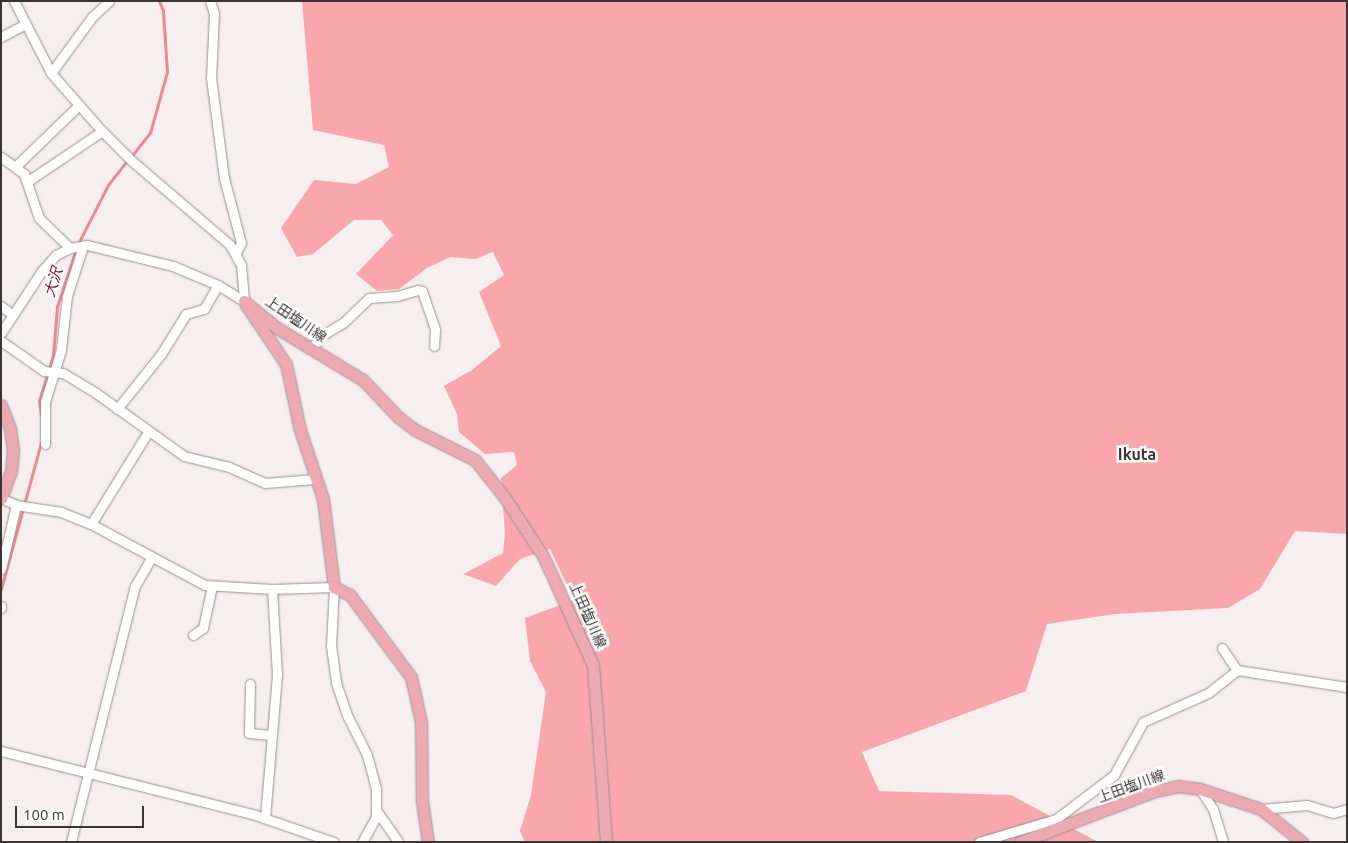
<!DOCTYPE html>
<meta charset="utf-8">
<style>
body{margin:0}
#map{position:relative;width:1348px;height:843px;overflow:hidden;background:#f7eeef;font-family:Ubuntu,"Noto Sans JP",sans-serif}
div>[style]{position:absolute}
.forest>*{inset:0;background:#faa7ac}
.stream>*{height:2.5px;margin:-1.25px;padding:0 1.25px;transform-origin:1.25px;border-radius:1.25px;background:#ee8992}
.roads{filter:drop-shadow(0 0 1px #989090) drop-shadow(0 0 1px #989090)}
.minor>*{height:9px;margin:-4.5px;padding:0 4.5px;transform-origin:4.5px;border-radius:4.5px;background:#fff}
.major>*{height:11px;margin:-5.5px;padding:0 5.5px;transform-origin:5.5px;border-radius:5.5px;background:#eea9b0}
span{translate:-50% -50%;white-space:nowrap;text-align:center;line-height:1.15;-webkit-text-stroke:5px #fefefe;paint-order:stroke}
.street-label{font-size:14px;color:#393535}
.water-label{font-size:15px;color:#8d1431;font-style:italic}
.quarter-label{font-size:16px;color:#393535;font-weight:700}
.frame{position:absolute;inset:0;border:2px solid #393535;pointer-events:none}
.scale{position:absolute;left:15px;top:806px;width:129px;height:22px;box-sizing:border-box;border:2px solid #393535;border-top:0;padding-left:6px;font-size:15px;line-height:18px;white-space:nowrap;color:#393535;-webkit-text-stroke:4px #fefefe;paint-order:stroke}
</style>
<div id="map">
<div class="forest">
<i style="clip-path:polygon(302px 1px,1347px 1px,1347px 534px,1295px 531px,1260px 589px,1228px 608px,1115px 614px,1047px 624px,1026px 691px,862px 752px,879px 791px,1011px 795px,1098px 842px,525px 842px,520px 831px,531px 795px,546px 692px,530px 661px,525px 618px,574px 600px,550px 549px,520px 559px,496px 586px,463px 574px,503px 553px,505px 533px,501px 478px,517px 465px,514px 452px,485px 454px,459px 432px,457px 414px,444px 386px,472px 370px,501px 346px,479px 292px,504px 275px,493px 252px,475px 259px,450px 257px,427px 268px,399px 289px,377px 291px,356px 274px,393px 235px,381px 220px,354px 220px,313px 254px,297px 257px,281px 228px,314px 180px,356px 184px,389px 167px,384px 145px,313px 130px)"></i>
</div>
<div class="stream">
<i style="left:131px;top:157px;width:31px;rotate:-52deg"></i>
<i style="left:150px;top:133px;width:63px;rotate:-74.4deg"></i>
<i style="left:167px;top:72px;width:61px;rotate:-93.8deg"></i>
<i style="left:163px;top:11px;width:11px;rotate:-112deg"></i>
<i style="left:78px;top:244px;width:66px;rotate:-63deg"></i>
<i style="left:108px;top:185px;width:31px;rotate:-52deg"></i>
<i style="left:49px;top:369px;width:15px;rotate:-74deg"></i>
<i style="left:53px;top:355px;width:48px;rotate:-85.2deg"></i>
<i style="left:57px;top:307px;width:61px;rotate:-71.9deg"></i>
<i style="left:41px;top:415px;width:14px;rotate:-98deg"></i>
<i style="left:39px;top:401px;width:27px;rotate:-73deg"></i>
<i style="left:1px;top:589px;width:151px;rotate:-74.7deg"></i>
</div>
<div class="roads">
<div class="minor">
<i style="left:14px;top:1px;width:81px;rotate:62.8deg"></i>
<i style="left:51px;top:73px;width:77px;rotate:48.7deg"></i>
<i style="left:102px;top:131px;width:42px;rotate:45deg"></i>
<i style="left:132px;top:161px;width:129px;rotate:40.6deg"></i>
<i style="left:230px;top:245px;width:23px;rotate:61deg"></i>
<i style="left:241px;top:265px;width:36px;rotate:85deg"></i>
<i style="left:210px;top:1px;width:13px;rotate:72deg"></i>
<i style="left:214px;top:13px;width:65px;rotate:92.6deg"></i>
<i style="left:211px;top:78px;width:101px;rotate:82.6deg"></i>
<i style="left:224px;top:178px;width:67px;rotate:75.3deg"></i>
<i style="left:241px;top:243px;width:11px;rotate:117deg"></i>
<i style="left:1px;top:37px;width:27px;rotate:-28deg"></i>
<i style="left:51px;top:73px;width:69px;rotate:-53.8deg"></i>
<i style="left:92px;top:17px;width:23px;rotate:-43deg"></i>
<i style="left:1px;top:157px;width:29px;rotate:36deg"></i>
<i style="left:24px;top:174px;width:46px;rotate:71.2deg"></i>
<i style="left:39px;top:218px;width:43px;rotate:44.1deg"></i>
<i style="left:16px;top:166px;width:88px;rotate:-44.1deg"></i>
<i style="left:28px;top:181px;width:89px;rotate:-34deg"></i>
<i style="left:1px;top:306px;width:15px;rotate:37deg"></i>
<i style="left:1px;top:333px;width:73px;rotate:-56.7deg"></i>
<i style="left:41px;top:272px;width:23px;rotate:-49deg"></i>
<i style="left:56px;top:255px;width:16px;rotate:-27deg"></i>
<i style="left:70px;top:248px;width:17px;rotate:-10deg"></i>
<i style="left:87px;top:245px;width:89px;rotate:13.7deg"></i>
<i style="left:173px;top:266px;width:49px;rotate:22.9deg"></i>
<i style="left:218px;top:285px;width:31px;rotate:32deg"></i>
<i style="left:1px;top:341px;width:52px;rotate:34.9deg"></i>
<i style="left:44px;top:371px;width:19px;rotate:6deg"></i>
<i style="left:63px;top:373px;width:39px;rotate:31deg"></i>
<i style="left:96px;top:393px;width:108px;rotate:35.6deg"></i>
<i style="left:184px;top:456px;width:46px;rotate:13.7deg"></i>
<i style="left:229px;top:467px;width:39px;rotate:24deg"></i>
<i style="left:265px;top:483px;width:50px;rotate:-4.6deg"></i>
<i style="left:311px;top:349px;width:16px;rotate:-52deg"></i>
<i style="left:321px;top:336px;width:27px;rotate:-31deg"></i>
<i style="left:344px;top:322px;width:35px;rotate:-44deg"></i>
<i style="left:369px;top:298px;width:28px;rotate:-4deg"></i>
<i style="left:397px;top:296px;width:22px;rotate:-16deg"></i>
<i style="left:418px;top:290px;width:4px;rotate:14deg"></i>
<i style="left:422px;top:291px;width:40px;rotate:71.1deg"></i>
<i style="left:435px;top:329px;width:17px;rotate:93deg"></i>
<i style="left:117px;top:409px;width:70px;rotate:-51.3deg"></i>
<i style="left:161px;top:354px;width:47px;rotate:-58deg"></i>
<i style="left:186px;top:314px;width:19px;rotate:-16deg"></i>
<i style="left:204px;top:309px;width:28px;rotate:-60deg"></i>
<i style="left:45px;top:444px;width:42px;rotate:-90deg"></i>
<i style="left:45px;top:402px;width:54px;rotate:-72.9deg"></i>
<i style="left:61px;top:350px;width:54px;rotate:-83.7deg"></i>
<i style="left:67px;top:296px;width:52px;rotate:-72.3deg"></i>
<i style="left:1px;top:498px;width:17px;rotate:25deg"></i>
<i style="left:16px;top:505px;width:46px;rotate:8.8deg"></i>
<i style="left:61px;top:512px;width:32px;rotate:22deg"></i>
<i style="left:91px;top:524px;width:129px;rotate:28.2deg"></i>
<i style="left:205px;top:585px;width:67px;rotate:3.4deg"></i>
<i style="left:272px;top:589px;width:62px;rotate:-1.8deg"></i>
<i style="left:334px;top:587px;width:59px;rotate:92.9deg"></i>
<i style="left:331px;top:646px;width:37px;rotate:82deg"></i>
<i style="left:336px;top:683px;width:36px;rotate:71deg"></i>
<i style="left:348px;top:717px;width:42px;rotate:63.4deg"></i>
<i style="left:367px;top:755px;width:35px;rotate:75deg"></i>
<i style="left:376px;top:789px;width:28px;rotate:90deg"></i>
<i style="left:376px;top:817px;width:29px;rotate:119deg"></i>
<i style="left:91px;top:524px;width:108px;rotate:-58.2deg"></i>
<i style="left:1px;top:569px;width:66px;rotate:-76.8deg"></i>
<i style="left:1px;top:606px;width:2px;rotate:90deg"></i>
<i style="left:193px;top:635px;width:12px;rotate:-35deg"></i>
<i style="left:203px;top:628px;width:43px;rotate:-77.9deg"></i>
<i style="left:1222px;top:648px;width:27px;rotate:56deg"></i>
<i style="left:1237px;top:670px;width:111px;rotate:8.8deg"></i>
<i style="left:250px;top:684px;width:49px;rotate:91.2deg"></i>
<i style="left:249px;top:733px;width:23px;rotate:5deg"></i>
<i style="left:1px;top:751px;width:262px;rotate:14.1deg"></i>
<i style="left:255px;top:815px;width:83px;rotate:18.9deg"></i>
<i style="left:1200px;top:789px;width:24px;rotate:57deg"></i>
<i style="left:1213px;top:809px;width:34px;rotate:73deg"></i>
<i style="left:1261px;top:809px;width:46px;rotate:-5deg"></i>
<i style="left:1307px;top:805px;width:27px;rotate:17deg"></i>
<i style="left:1333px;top:813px;width:15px;rotate:-16deg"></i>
<i style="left:376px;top:810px;width:39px;rotate:55deg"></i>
<i style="left:265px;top:818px;width:144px;rotate:-85.2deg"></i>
<i style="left:277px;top:675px;width:86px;rotate:-93.3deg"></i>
<i style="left:71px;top:842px;width:264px;rotate:-76deg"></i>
<i style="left:135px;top:586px;width:34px;rotate:-60deg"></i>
<i style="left:979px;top:842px;width:80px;rotate:-16.6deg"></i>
<i style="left:1056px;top:819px;width:73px;rotate:-37.2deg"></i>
<i style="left:1114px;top:775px;width:60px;rotate:-61.3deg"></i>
<i style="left:1143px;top:722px;width:71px;rotate:-24deg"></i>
<i style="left:1208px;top:693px;width:37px;rotate:-38deg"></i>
</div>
<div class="major">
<i style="left:244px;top:301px;width:43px;rotate:39.3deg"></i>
<i style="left:277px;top:328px;width:100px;rotate:31.2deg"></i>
<i style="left:363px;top:380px;width:51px;rotate:46.6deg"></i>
<i style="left:398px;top:417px;width:21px;rotate:37deg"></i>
<i style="left:415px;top:430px;width:67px;rotate:26.6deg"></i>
<i style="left:475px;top:460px;width:48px;rotate:51.7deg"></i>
<i style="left:505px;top:498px;width:69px;rotate:56.8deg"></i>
<i style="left:543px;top:556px;width:120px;rotate:65.4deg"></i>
<i style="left:593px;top:665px;width:177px;rotate:85.8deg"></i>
<i style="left:246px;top:305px;width:71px;rotate:55.9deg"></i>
<i style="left:286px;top:364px;width:67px;rotate:78deg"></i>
<i style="left:300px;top:430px;width:73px;rotate:71.6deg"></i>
<i style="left:323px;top:499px;width:89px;rotate:82.9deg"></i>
<i style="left:334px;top:587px;width:18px;rotate:27deg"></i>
<i style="left:350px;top:595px;width:102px;rotate:53.4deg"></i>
<i style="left:411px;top:677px;width:46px;rotate:77.5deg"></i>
<i style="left:421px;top:722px;width:79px;rotate:89.3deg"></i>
<i style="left:422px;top:801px;width:41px;rotate:81.7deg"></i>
<i style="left:1px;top:405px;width:26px;rotate:69deg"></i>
<i style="left:10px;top:429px;width:21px;rotate:82deg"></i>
<i style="left:13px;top:450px;width:21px;rotate:95deg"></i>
<i style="left:11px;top:471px;width:29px;rotate:110deg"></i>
<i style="left:1020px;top:842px;width:144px;rotate:-20.7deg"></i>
<i style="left:1155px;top:791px;width:24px;rotate:-12deg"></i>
<i style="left:1178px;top:786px;width:22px;rotate:8deg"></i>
<i style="left:1200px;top:789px;width:64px;rotate:18.2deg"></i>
<i style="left:1261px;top:809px;width:53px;rotate:38.8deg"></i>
</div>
</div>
<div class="street-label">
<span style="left:296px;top:319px;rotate:34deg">上田塩川線</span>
<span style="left:588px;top:615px;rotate:66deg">上田塩川線</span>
<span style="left:1131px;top:786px;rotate:-20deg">上田塩川線</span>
</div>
<div class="water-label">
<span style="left:53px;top:282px;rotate:-72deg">大沢</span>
</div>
<div class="quarter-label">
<span style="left:1137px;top:454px">Ikuta</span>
</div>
<div class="frame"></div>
<div class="scale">100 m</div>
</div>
